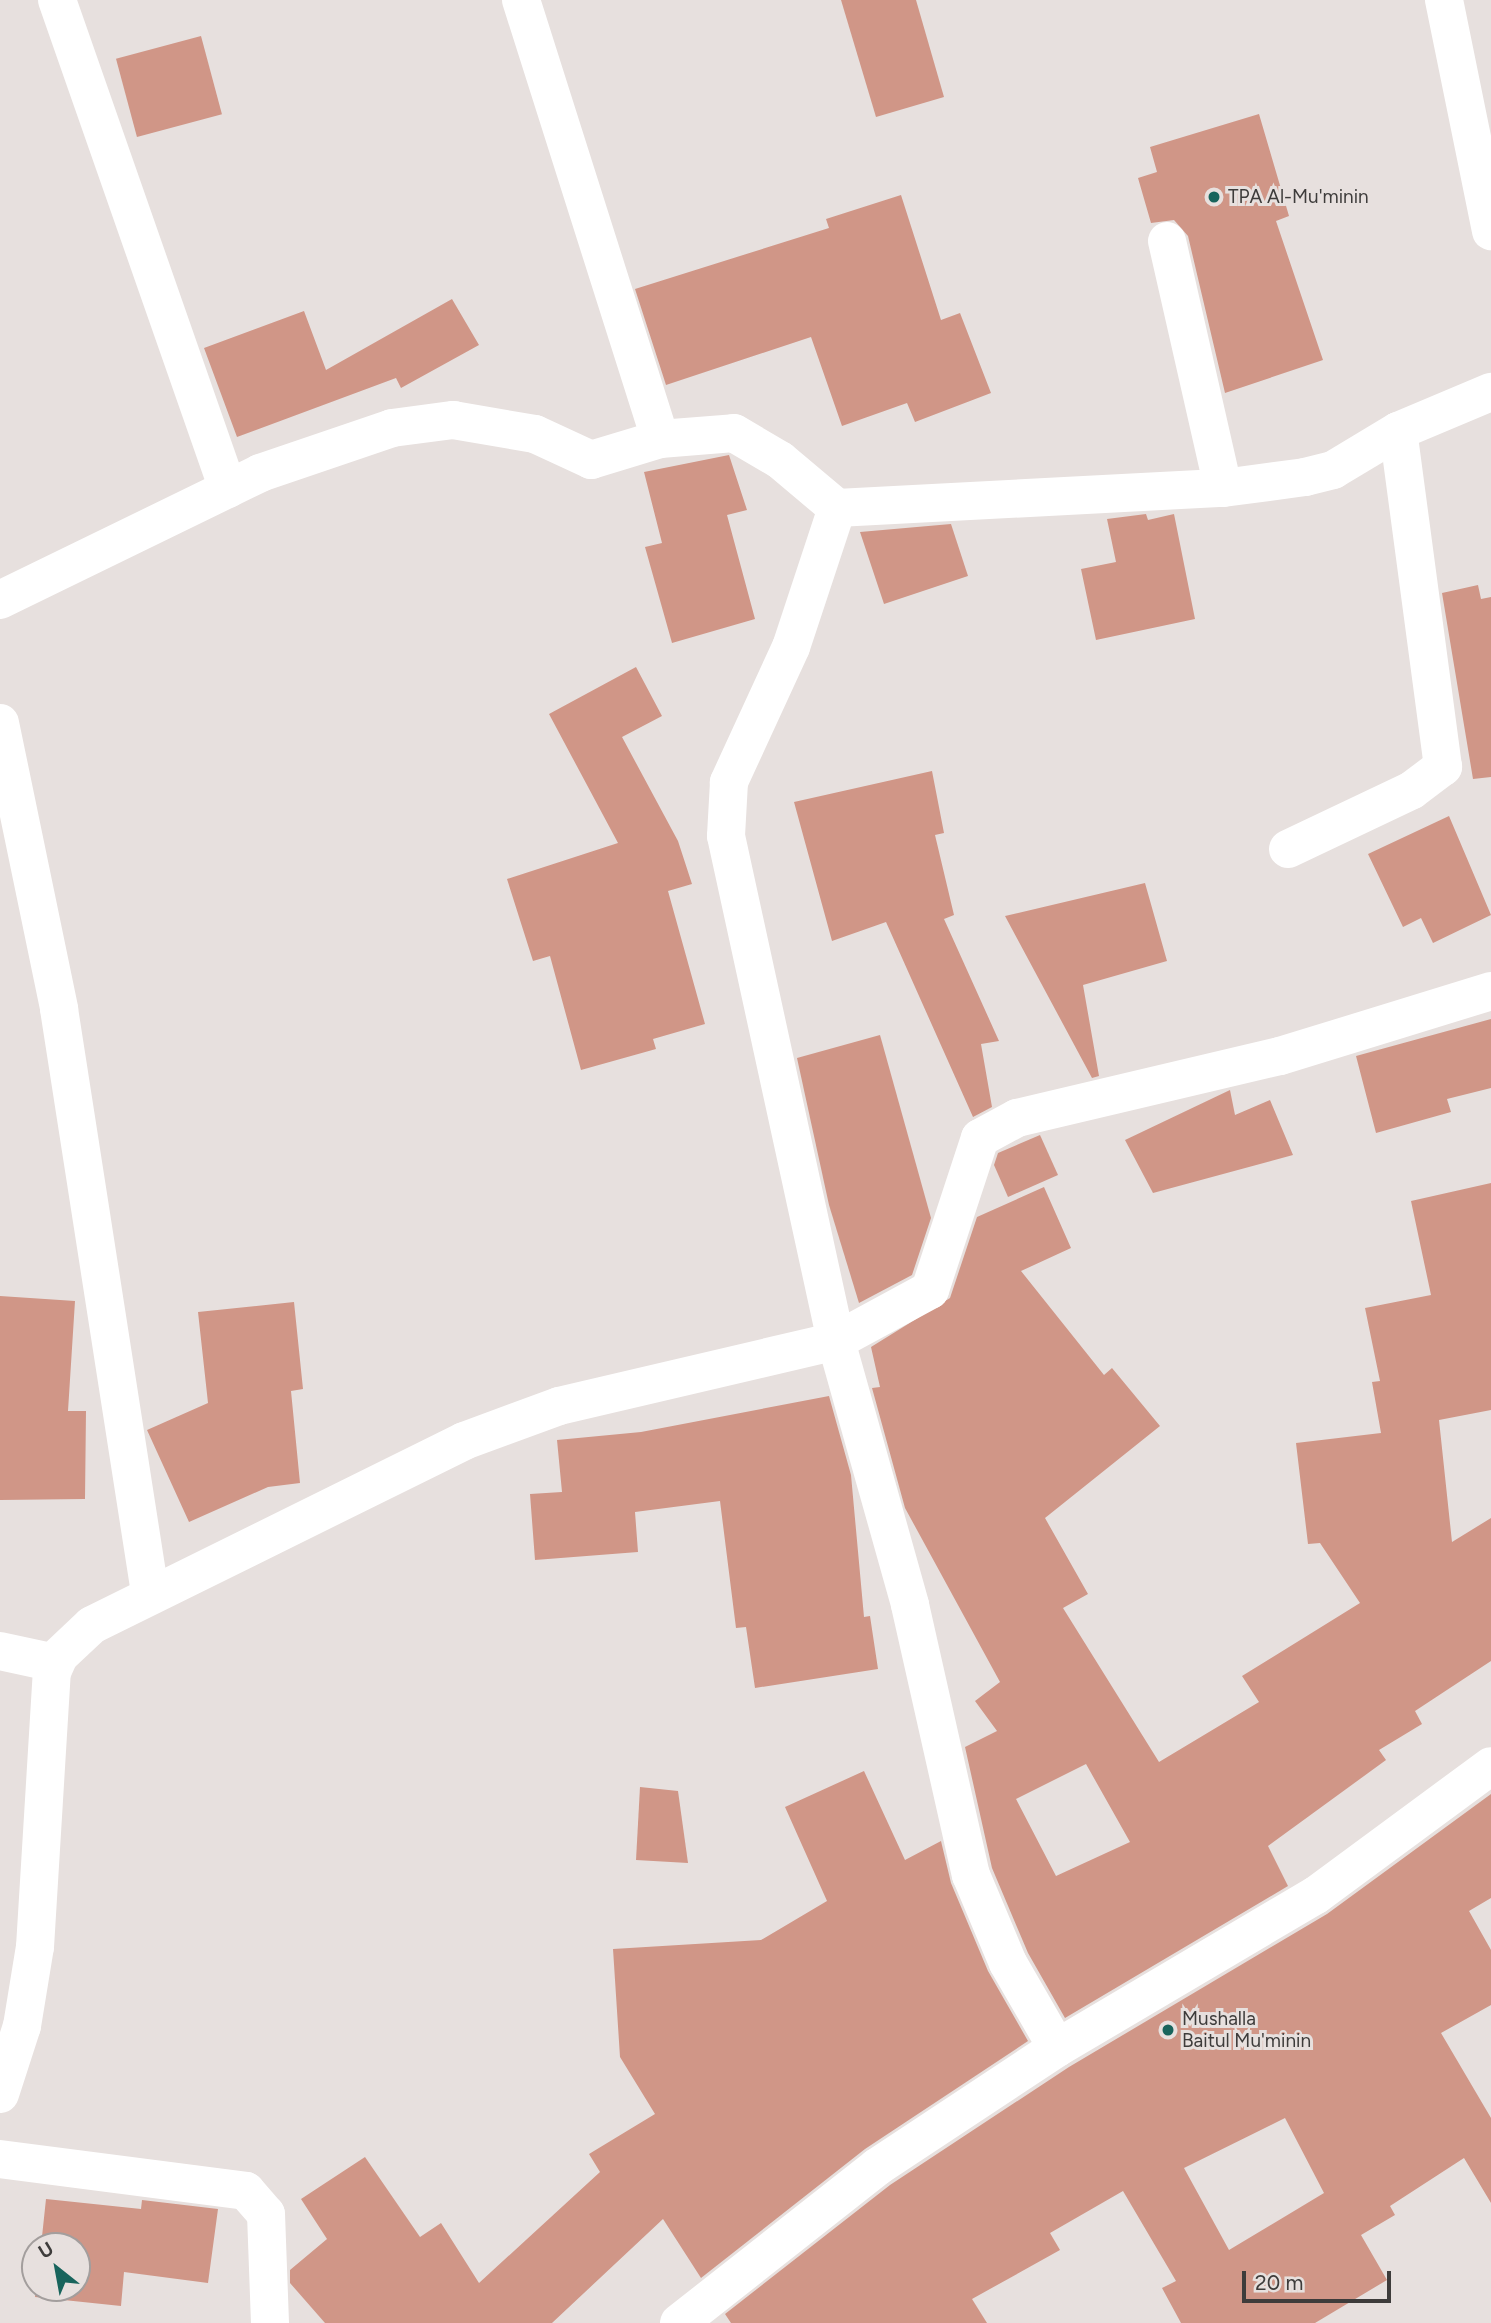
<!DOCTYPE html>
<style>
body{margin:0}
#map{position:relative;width:1491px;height:2323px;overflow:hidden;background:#e7e0de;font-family:Figtree,sans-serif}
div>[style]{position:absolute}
.building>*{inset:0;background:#d09687;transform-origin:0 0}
.street>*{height:38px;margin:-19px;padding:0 19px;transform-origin:19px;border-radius:19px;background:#fff}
.dots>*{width:19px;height:19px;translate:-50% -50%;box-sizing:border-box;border:4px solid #e7e0de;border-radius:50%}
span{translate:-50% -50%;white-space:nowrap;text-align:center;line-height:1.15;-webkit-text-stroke:6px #e7e0de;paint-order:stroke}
.poi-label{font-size:19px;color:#3e3c3b}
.left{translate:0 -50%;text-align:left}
.north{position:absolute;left:21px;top:2232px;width:70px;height:70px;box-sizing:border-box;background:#e7e0de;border:2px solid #a39e9d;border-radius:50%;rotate:329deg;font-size:19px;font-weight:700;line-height:28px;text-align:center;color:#3e3c3b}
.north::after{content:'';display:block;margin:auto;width:24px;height:32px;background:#18645c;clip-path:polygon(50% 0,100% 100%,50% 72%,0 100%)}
.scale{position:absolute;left:1242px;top:2271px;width:149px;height:32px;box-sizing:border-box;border:4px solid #3e3c3b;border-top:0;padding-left:9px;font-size:21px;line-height:24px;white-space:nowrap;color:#3e3c3b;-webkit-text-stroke:5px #e7e0de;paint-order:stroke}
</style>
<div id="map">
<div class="building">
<i style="clip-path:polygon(841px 0,916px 0,944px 97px,876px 117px)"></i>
<i style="left:201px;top:36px;width:81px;height:88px;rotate:75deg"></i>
<i style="clip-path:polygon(1259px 114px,1289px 216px,1276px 221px,1323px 360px,1225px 393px,1188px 236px,1174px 220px,1151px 223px,1138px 178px,1157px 172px,1150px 147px)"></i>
<i style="clip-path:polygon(901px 195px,941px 320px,960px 313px,991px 393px,915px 422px,907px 403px,842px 426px,811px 337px,666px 385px,635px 289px,829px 228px,826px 219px)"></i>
<i style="clip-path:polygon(452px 299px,479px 345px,401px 388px,396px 378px,237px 437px,204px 348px,304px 311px,326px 370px)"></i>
<i style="clip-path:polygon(729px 455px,747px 510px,727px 515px,755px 619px,672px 643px,645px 547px,662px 543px,644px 472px)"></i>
<i style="clip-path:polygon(1146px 514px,1148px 520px,1174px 514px,1195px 619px,1096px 640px,1081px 569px,1116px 562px,1107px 519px)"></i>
<i style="clip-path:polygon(951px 524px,968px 576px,884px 604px,860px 532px)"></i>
<i style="clip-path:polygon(1478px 585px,1481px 599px,1491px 597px,1491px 777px,1473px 779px,1442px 593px)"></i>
<i style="clip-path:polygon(636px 667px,662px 716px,622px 737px,678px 841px,692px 884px,668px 891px,705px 1024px,653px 1039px,656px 1049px,581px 1070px,550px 956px,533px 961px,507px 879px,618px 843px,549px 714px)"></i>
<i style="clip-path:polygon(932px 771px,944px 833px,935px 835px,954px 915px,944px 919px,999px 1041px,981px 1044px,992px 1107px,973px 1117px,886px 922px,832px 941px,794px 802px)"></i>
<i style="clip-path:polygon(1449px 816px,1491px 915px,1433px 943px,1421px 918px,1403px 927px,1368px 854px)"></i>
<i style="clip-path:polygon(1145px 883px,1167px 961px,1083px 985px,1099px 1076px,1092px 1078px,1005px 916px)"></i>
<i style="clip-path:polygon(1491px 1019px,1491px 1088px,1447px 1099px,1451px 1112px,1376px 1133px,1356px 1056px)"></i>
<i style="clip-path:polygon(880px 1035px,931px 1218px,912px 1275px,859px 1303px,829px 1205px,797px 1058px)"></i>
<i style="clip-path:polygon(1230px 1090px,1235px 1115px,1270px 1100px,1293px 1155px,1153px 1193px,1125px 1140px)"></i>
<i style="clip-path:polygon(1040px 1135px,1058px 1175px,1008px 1197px,994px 1165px,998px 1153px)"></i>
<i style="clip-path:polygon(evenodd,1491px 1183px,1491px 1410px,1439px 1420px,1452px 1542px,1491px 1518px,1491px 1661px,1415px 1711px,1422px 1724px,1379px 1750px,1386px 1760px,1268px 1846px,1288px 1886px,1065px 2018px,1028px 1953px,992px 1868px,965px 1747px,997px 1731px,975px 1701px,1000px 1682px,905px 1508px,872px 1388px,880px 1387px,871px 1347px,950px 1298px,977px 1217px,1044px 1187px,1071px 1248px,1021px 1271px,1104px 1375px,1112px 1368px,1160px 1426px,1045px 1518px,1088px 1594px,1063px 1608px,1159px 1762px,1259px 1702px,1242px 1676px,1360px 1603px,1320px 1543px,1308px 1544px,1296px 1443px,1381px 1433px,1372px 1382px,1380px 1381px,1365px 1308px,1431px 1295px,1411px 1201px,1491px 1183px,1086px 1764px,1130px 1842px,1056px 1876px,1016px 1799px,1086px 1764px)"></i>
<i style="clip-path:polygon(0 1296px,75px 1301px,68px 1411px,86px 1411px,85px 1499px,0 1500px)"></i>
<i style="clip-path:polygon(294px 1302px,303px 1389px,291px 1391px,300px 1483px,268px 1487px,189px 1522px,147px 1430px,208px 1403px,198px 1312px)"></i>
<i style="clip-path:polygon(829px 1396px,851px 1475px,864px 1617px,870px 1616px,878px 1669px,755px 1688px,746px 1627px,736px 1628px,720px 1501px,635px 1512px,638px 1552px,535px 1560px,530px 1494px,562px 1492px,557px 1440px,641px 1432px)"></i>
<i style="clip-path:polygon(864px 1771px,905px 1860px,941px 1841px,951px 1883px,988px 1971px,1028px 2041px,865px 2149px,701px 2278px,663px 2219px,552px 2323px,325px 2323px,290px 2283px,290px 2270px,327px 2239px,301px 2199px,365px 2157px,420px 2237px,441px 2223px,479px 2283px,600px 2172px,589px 2154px,655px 2114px,620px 2057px,613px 1949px,761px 1940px,827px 1901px,785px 1807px)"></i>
<i style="clip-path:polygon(640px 1787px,678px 1791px,688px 1863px,636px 1860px)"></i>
<i style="clip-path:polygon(evenodd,1491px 1794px,1491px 1898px,1469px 1911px,1491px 1950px,1491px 2005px,1441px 2033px,1491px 2118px,1491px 2203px,1464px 2158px,1390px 2206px,1395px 2215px,1361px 2235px,1387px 2280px,1315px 2323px,1181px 2323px,1162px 2288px,1176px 2281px,1123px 2191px,1050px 2233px,1060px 2250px,972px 2299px,987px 2323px,731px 2323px,725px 2314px,890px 2185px,1069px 2067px,1327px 1914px,1491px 1794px,1285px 2118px,1324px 2193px,1229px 2250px,1184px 2168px,1285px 2118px)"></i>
<i style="clip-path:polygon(46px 2199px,141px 2209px,142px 2200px,218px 2209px,208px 2283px,124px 2272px,121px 2306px,35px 2297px,36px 2288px,77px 2288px,77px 2246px,41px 2246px)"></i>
</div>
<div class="street">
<i style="left:57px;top:0;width:518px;rotate:70.73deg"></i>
<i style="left:521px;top:0;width:460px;rotate:72.4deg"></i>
<i style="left:1444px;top:0;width:236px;rotate:78.5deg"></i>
<i style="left:1167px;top:241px;width:253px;rotate:77.2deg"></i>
<i style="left:837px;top:508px;width:146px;rotate:108.3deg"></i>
<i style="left:791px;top:647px;width:149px;rotate:114.7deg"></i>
<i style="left:729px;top:782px;width:54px;rotate:93.2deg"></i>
<i style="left:726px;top:836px;width:517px;rotate:77.71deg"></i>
<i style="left:836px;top:1341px;width:274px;rotate:74.3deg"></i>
<i style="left:910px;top:1605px;width:277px;rotate:77.3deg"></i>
<i style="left:971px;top:1875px;width:95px;rotate:67.2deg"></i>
<i style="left:1008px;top:1963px;width:98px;rotate:60deg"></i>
<i style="left:0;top:600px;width:289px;rotate:-26deg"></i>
<i style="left:260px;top:473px;width:139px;rotate:-18.8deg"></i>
<i style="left:392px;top:428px;width:62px;rotate:-7.5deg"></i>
<i style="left:453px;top:420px;width:83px;rotate:9.7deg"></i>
<i style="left:535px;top:434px;width:62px;rotate:24.9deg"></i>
<i style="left:591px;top:460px;width:72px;rotate:-16.9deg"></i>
<i style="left:660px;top:439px;width:74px;rotate:-4.6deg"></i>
<i style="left:734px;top:433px;width:53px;rotate:30.4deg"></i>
<i style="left:780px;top:460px;width:75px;rotate:40.1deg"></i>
<i style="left:837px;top:508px;width:387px;rotate:-3deg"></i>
<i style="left:1223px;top:488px;width:83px;rotate:-7.6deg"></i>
<i style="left:1305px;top:477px;width:29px;rotate:-14deg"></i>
<i style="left:1333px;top:470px;width:76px;rotate:-31deg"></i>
<i style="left:1398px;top:431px;width:101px;rotate:-22.8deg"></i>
<i style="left:0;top:723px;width:292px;rotate:78.3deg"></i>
<i style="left:59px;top:1009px;width:591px;rotate:81.14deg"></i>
<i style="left:1288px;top:849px;width:137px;rotate:-25.4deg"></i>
<i style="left:1412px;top:790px;width:39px;rotate:-37deg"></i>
<i style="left:1443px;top:767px;width:339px;rotate:-97.6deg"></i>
<i style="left:0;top:1651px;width:56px;rotate:12.3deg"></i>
<i style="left:0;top:2094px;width:71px;rotate:-72.1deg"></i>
<i style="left:22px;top:2026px;width:80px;rotate:-80.7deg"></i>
<i style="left:35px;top:1947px;width:276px;rotate:-86.5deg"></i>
<i style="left:52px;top:1672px;width:17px;rotate:-66deg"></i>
<i style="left:59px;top:1656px;width:45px;rotate:-43.2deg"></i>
<i style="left:92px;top:1625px;width:415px;rotate:-26.3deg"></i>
<i style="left:464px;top:1441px;width:101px;rotate:-20.2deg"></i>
<i style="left:559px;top:1406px;width:285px;rotate:-13.2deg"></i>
<i style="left:836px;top:1341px;width:107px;rotate:-28.5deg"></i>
<i style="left:930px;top:1290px;width:160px;rotate:-71.8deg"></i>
<i style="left:980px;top:1138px;width:42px;rotate:-28.4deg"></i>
<i style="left:1017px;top:1118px;width:270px;rotate:-13.3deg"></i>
<i style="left:1280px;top:1056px;width:221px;rotate:-17.1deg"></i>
<i style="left:0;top:2159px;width:248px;rotate:7.4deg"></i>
<i style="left:246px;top:2191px;width:30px;rotate:49deg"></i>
<i style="left:266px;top:2214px;width:109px;rotate:87.9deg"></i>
<i style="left:679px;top:2323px;width:252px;rotate:-38.2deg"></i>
<i style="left:877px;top:2167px;width:216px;rotate:-33.5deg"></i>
<i style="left:1057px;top:2048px;width:301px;rotate:-30.6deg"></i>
<i style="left:1316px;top:1895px;width:217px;rotate:-36.4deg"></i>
</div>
<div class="dots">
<i style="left:1214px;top:197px;background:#18645c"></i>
<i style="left:1168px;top:2030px;background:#18645c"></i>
</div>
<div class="poi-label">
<span class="left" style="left:1228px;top:197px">TPA Al-Mu'minin</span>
<span class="left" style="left:1182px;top:2030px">Mushalla<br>Baitul Mu'minin</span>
</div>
<div class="north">U</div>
<div class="scale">20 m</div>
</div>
